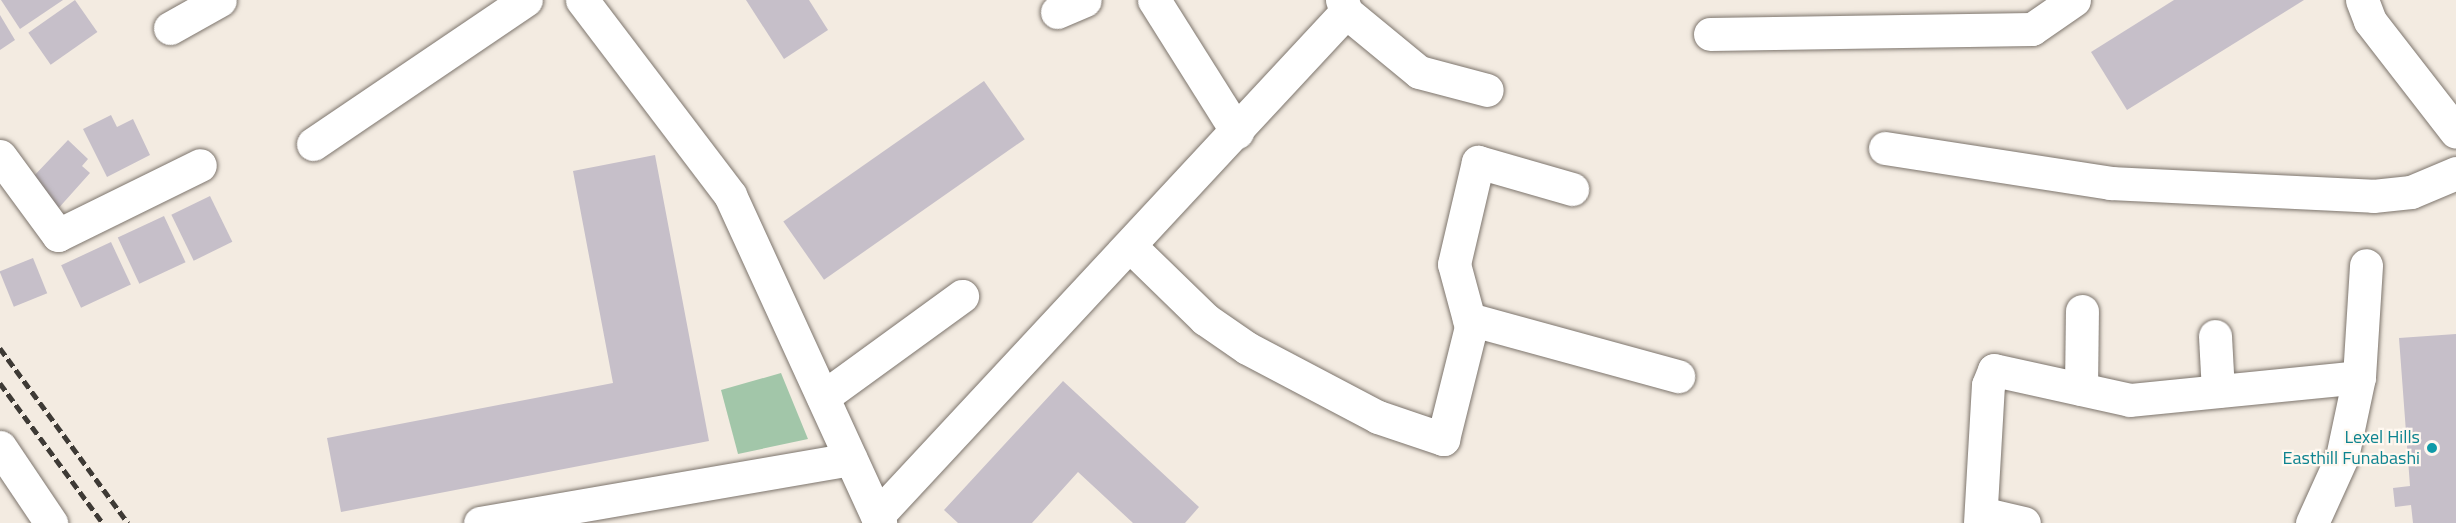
<!DOCTYPE html>
<style>
body{margin:0}
#map{position:relative;width:2456px;height:523px;overflow:hidden;background:#f3ebe1;font-family:"Titillium Web",sans-serif}
div>[style]{position:absolute}
.green>*{inset:0;background:#a2c6a9}
.building>*{inset:0;background:#c6bfc9;transform-origin:0 0}
.roads{filter:drop-shadow(0 0 2px #7d756d) drop-shadow(0 0 2px #7d756d)}
.minor>*{height:33px;margin:-16.5px;padding:0 16.5px;transform-origin:16.5px;border-radius:16.5px;background:#fff}
.rail>*{height:4.5px;margin-top:-2.25px;transform-origin:0;background:repeating-linear-gradient(90deg,#3e3a35 0 9px,transparent 0 13.5px)}
.dots>*{width:16px;height:16px;translate:-50% -50%;box-sizing:border-box;border:3px solid #fff8f0;border-radius:50%}
span{translate:-50% -50%;white-space:nowrap;text-align:center;line-height:1.15;-webkit-text-stroke:4.5px #fff8f0;paint-order:stroke}
.culture-label{font-size:18px;color:#0d838f}
.right{translate:-100% -50%;text-align:right}
</style>
<div id="map">
<div class="green">
<i style="clip-path:polygon(781px 373px,808px 439px,738px 454px,721px 390px)"></i>
</div>
<div class="building">
<i style="clip-path:polygon(1px 0,63px 0,20px 29px)"></i>
<i style="left:75px;top:0;width:39px;height:57px;rotate:55deg"></i>
<i style="clip-path:polygon(746px 0,809px 0,828px 30px,784px 59px)"></i>
<i style="clip-path:polygon(2174px 0,2304px 0,2127px 110px,2091px 52px)"></i>
<i style="clip-path:polygon(0 15px,15px 40px,0 50px)"></i>
<i style="left:984px;top:81px;width:71px;height:245px;rotate:55deg"></i>
<i style="clip-path:polygon(111px 115px,117px 127px,133px 119px,150px 155px,107px 177px,83px 129px)"></i>
<i style="clip-path:polygon(68px 140px,88px 159px,82px 166px,90px 173px,56px 211px,32px 178px)"></i>
<i style="clip-path:polygon(655px 155px,709px 441px,341px 512px,327px 438px,613px 383px,573px 171px)"></i>
<i style="left:210px;top:196px;width:51px;height:43px;rotate:64deg"></i>
<i style="left:164px;top:216px;width:51px;height:51px;rotate:65deg"></i>
<i style="left:111px;top:242px;width:47px;height:55px;rotate:65deg"></i>
<i style="left:33px;top:258px;width:38px;height:36px;rotate:68deg"></i>
<i style="clip-path:polygon(2456px 334px,2456px 523px,2413px 523px,2411px 505px,2395px 507px,2393px 488px,2410px 486px,2399px 338px)"></i>
<i style="clip-path:polygon(1063px 381px,1199px 507px,1185px 523px,1133px 523px,1078px 472px,1032px 523px,958px 523px,944px 510px)"></i>
</div>
<div class="roads">
<div class="minor">
<i style="left:582px;top:0;width:245px;rotate:52.8deg"></i>
<i style="left:730px;top:195px;width:361px;rotate:65.4deg"></i>
<i style="left:1154px;top:0;width:156px;rotate:57.8deg"></i>
<i style="left:2362px;top:0;width:22px;rotate:69deg"></i>
<i style="left:2370px;top:21px;width:140px;rotate:52.2deg"></i>
<i style="left:1057px;top:12px;width:30px;rotate:-23deg"></i>
<i style="left:1346px;top:12px;width:94px;rotate:39.4deg"></i>
<i style="left:1419px;top:72px;width:70px;rotate:14.8deg"></i>
<i style="left:170px;top:28px;width:57px;rotate:-29.2deg"></i>
<i style="left:1710px;top:34px;width:322px;rotate:-0.9deg"></i>
<i style="left:2032px;top:29px;width:51px;rotate:-34.6deg"></i>
<i style="left:313px;top:144px;width:257px;rotate:-34.1deg"></i>
<i style="left:1885px;top:148px;width:228px;rotate:8.8deg"></i>
<i style="left:2110px;top:183px;width:263px;rotate:2.8deg"></i>
<i style="left:2373px;top:196px;width:38px;rotate:-6deg"></i>
<i style="left:2411px;top:192px;width:49px;rotate:-22.9deg"></i>
<i style="left:0;top:156px;width:98px;rotate:53.7deg"></i>
<i style="left:58px;top:235px;width:158px;rotate:-26.2deg"></i>
<i style="left:1130px;top:246px;width:105px;rotate:44.2deg"></i>
<i style="left:1205px;top:319px;width:51px;rotate:34.6deg"></i>
<i style="left:1247px;top:348px;width:148px;rotate:27.8deg"></i>
<i style="left:1378px;top:417px;width:69px;rotate:18.7deg"></i>
<i style="left:1443px;top:439px;width:115px;rotate:-76deg"></i>
<i style="left:1471px;top:327px;width:65px;rotate:-105.1deg"></i>
<i style="left:1454px;top:264px;width:105px;rotate:-76.8deg"></i>
<i style="left:1478px;top:162px;width:98px;rotate:16deg"></i>
<i style="left:1469px;top:319px;width:217px;rotate:15.3deg"></i>
<i style="left:2215px;top:336px;width:55px;rotate:86.9deg"></i>
<i style="left:2081px;top:389px;width:78px;rotate:-89.3deg"></i>
<i style="left:823px;top:397px;width:172px;rotate:-36deg"></i>
<i style="left:0;top:447px;width:92px;rotate:56.1deg"></i>
<i style="left:1981px;top:513px;width:44px;rotate:13.1deg"></i>
<i style="left:877px;top:516px;width:688px;rotate:-47.06deg"></i>
<i style="left:1346px;top:12px;width:13px;rotate:-108deg"></i>
<i style="left:480px;top:523px;width:376px;rotate:-9.8deg"></i>
<i style="left:1980px;top:523px;width:138px;rotate:-86.7deg"></i>
<i style="left:1988px;top:385px;width:16px;rotate:-68deg"></i>
<i style="left:1994px;top:370px;width:139px;rotate:12.4deg"></i>
<i style="left:2130px;top:400px;width:230px;rotate:-5.7deg"></i>
<i style="left:2312px;top:523px;width:72px;rotate:-65.6deg"></i>
<i style="left:2342px;top:457px;width:82px;rotate:-78deg"></i>
<i style="left:2359px;top:377px;width:112px;rotate:-86.4deg"></i>
</div>
</div>
<div class="rail">
<i style="left:0;top:348px;width:217px;rotate:53.8deg"></i>
<i style="left:0;top:383px;width:174px;rotate:53.7deg"></i>
</div>
<div class="dots">
<i style="left:2432px;top:448px;background:#0f9aa8"></i>
</div>
<div class="culture-label">
<span class="right" style="left:2420px;top:448px">Lexel Hills<br>Easthill Funabashi</span>
</div>
</div>
